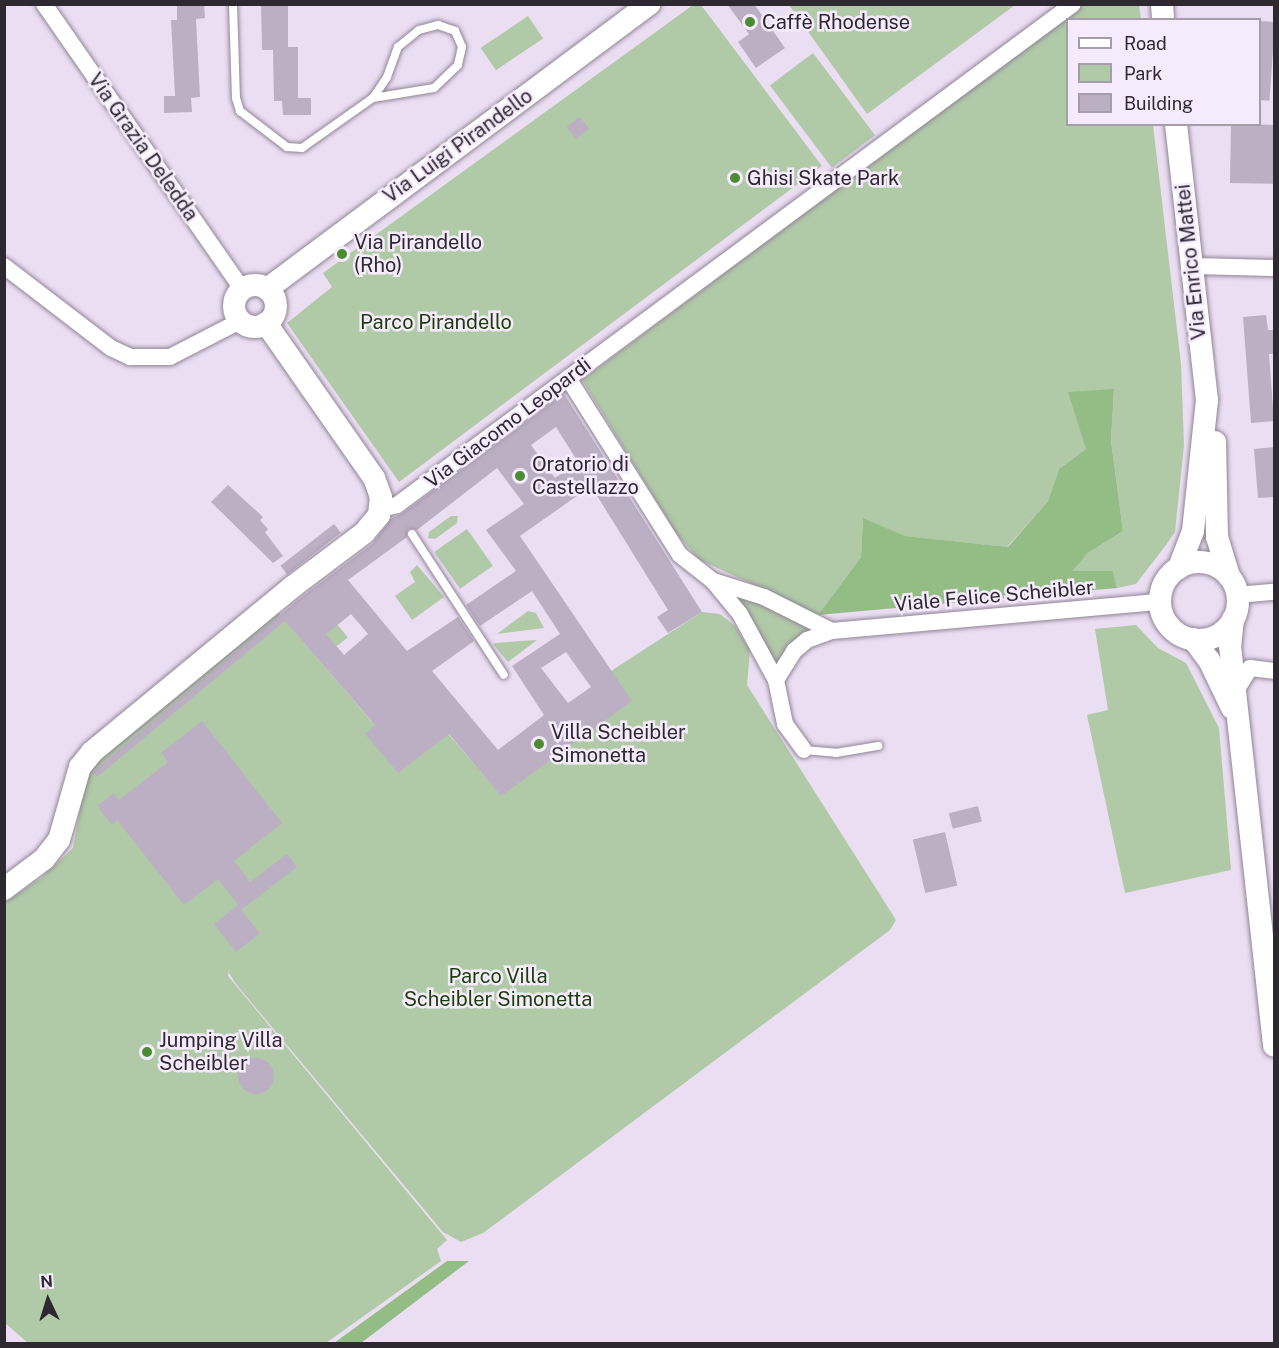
<!DOCTYPE html>
<meta charset="utf-8">
<style>
body{margin:0}
#map{position:relative;width:1279px;height:1348px;overflow:hidden;background:#ebddf2;font-family:"Public Sans",sans-serif}
div>[style]{position:absolute}
.green>*{inset:0;background:#b0c9a7;transform-origin:0 0}
.forest>*{inset:0;background:#93bd85}
.building>*{inset:0;background:#bcafc3;transform-origin:0 0}
.round{border-radius:50%}
.roads{filter:drop-shadow(0 0 2px #918597) drop-shadow(0 0 2px #918597)}
.lane>*{height:8px;margin:-4px;padding:0 4px;transform-origin:4px;border-radius:4px;background:#fff}
.street>*{height:16px;margin:-8px;padding:0 8px;transform-origin:8px;border-radius:8px;background:#fff}
.secondary>*{height:22px;margin:-11px;padding:0 11px;transform-origin:11px;border-radius:11px;background:#fff}
.secondary>.ring{margin:-11px;padding:0;box-sizing:content-box;background:none;border:22px solid #fff;border-radius:50%}
.dots>*{width:16px;height:16px;translate:-50% -50%;box-sizing:border-box;border:3px solid #f6ebfc;border-radius:50%}
span{translate:-50% -50%;white-space:nowrap;text-align:center;line-height:1.15;-webkit-text-stroke:5px #f6ebfc;paint-order:stroke}
.poi-label{font-size:20px;color:#2e2931}
.left{translate:0 -50%;text-align:left}
.street-label{font-size:20px;color:#2e2931}
.park-label{font-size:20px;color:#183f04}
.frame{position:absolute;inset:0;border:6px solid #2e2931;pointer-events:none}
.legend{position:absolute;left:1066px;top:18px;width:195px;height:108px;box-sizing:border-box;background:#f6ebfc;border:2px solid #a69dab;margin:0;padding:8px 10px;list-style:none;font-size:18px;color:#2e2931}
.legend li{display:flex;align-items:center;gap:12px;height:30px}
.legend b{width:30px;border:2px solid #a69dab}
.north{position:absolute;left:18px;top:1270px;width:60px;height:60px;-webkit-text-stroke:4px #f6ebfc;paint-order:stroke;rotate:356deg;font-size:16px;font-weight:700;line-height:24px;text-align:center;color:#2e2931}
.north::after{content:'';display:block;margin:auto;width:21px;height:27px;background:#2e2931;clip-path:polygon(50% 0,100% 100%,50% 72%,0 100%)}
</style>
<div id="map">
<div class="green">
<i style="clip-path:polygon(693px 5px,701px 5px,822px 166px,399px 482px,287px 323px,332px 287px,323px 273px)"></i>
<i style="clip-path:polygon(789px 5px,1015px 5px,867px 114px)"></i>
<i style="clip-path:polygon(1083px 5px,1139px 5px,1141px 19px,1068px 20px,1068px 124px,1153px 125px,1181px 364px,1184px 445px,1175px 532px,1166px 545px,1136px 584px,1117px 588px,1113px 571px,1071px 571px,1088px 553px,1123px 531px,1111px 441px,1114px 389px,1086px 449px,1059px 469px,1048px 501px,1007px 547px,904px 536px,863px 518px,861px 557px,818px 615px,700px 560px,678px 536px,582px 380px)"></i>
<i style="left:528px;top:16px;width:27px;height:57px;rotate:56deg"></i>
<i style="left:813px;top:53px;width:103px;height:54px;rotate:53deg"></i>
<i style="clip-path:polygon(451px 516px,458px 516px,457px 523px,435px 539px,428px 538px,429px 532px)"></i>
<i style="left:467px;top:529px;width:45px;height:40px;rotate:55deg"></i>
<i style="clip-path:polygon(417px 565px,444px 597px,412px 620px,395px 596px,415px 582px,410px 572px)"></i>
<i style="clip-path:polygon(728px 590px,816px 628px,776px 672px)"></i>
<i style="left:320px;top:603px;width:44px;height:15px;rotate:51deg"></i>
<i style="clip-path:polygon(276px 610px,372px 722px,437px 721px,501px 795px,611px 671px,702px 612px,720px 614px,735px 626px,750px 650px,747px 685px,896px 920px,890px 930px,483px 1233px,461px 1242px,443px 1232px,236px 984px,229px 973px,230px 964px,228px 976px,447px 1240px,437px 1249px,441px 1261px,326px 1343px,28px 1343px,5px 1323px,5px 902px,41px 878px,73px 848px,88px 766px)"></i>
<i style="clip-path:polygon(528px 611px,536px 613px,544px 628px,497px 634px)"></i>
<i style="clip-path:polygon(1136px 625px,1158px 648px,1186px 663px,1219px 728px,1231px 870px,1125px 893px,1087px 715px,1108px 710px,1095px 629px)"></i>
<i style="clip-path:polygon(537px 640px,508px 662px,493px 644px,495px 643px)"></i>
</div>
<div class="forest">
<i style="clip-path:polygon(1114px 389px,1111px 441px,1123px 531px,1088px 553px,1072px 571px,1113px 571px,1117px 588px,818px 615px,861px 557px,863px 518px,905px 536px,1008px 547px,1048px 501px,1059px 469px,1086px 449px,1068px 392px)"></i>
<i style="clip-path:polygon(447px 1261px,469px 1261px,361px 1343px,334px 1343px)"></i>
</div>
<div class="building">
<i style="clip-path:polygon(177px 4px,204px 4px,205px 18px,196px 19px,200px 97px,191px 98px,192px 112px,164px 113px,164px 96px,175px 96px,171px 20px,177px 20px)"></i>
<i style="clip-path:polygon(261px 4px,288px 4px,288px 47px,298px 47px,298px 98px,311px 98px,311px 115px,283px 115px,282px 101px,274px 101px,273px 50px,262px 50px)"></i>
<i style="clip-path:polygon(727px 4px,754px 4px,785px 48px,756px 68px,738px 42px,749px 34px)"></i>
<i style="left:1260px;top:21px;width:15px;height:79px;rotate:4deg"></i>
<i style="left:580px;top:117px;width:15px;height:17px;rotate:53deg"></i>
<i style="left:1231px;top:124px;width:44px;height:59px;rotate:1deg"></i>
<i style="clip-path:polygon(1266px 315px,1268px 330px,1275px 330px,1275px 354px,1269px 354px,1274px 421px,1251px 423px,1243px 317px)"></i>
<i style="clip-path:polygon(evenodd,564px 394px,702px 612px,668px 633px,657px 617px,668px 610px,591px 486px,520px 536px,632px 701px,501px 796px,449px 734px,398px 773px,365px 734px,375px 725px,285px 621px,97px 777px,93px 772px,299px 599px,372px 544px,392px 518px,403px 513px,564px 394px,556px 427px,578px 462px,555px 478px,531px 445px,556px 427px,564px 394px,497px 468px,524px 504px,486px 530px,516px 571px,466px 605px,480px 626px,532px 591px,560px 634px,512px 666px,544px 715px,498px 750px,432px 671px,474px 641px,458px 617px,407px 651px,348px 580px,407px 537px,408px 529px,417px 530px,497px 468px,564px 394px,351px 614px,368px 634px,344px 655px,326px 634px,351px 614px,564px 394px,566px 652px,591px 687px,568px 703px,541px 668px,566px 652px)"></i>
<i style="clip-path:polygon(1275px 447px,1275px 497px,1258px 498px,1254px 449px)"></i>
<i style="clip-path:polygon(228px 485px,263px 517px,260px 520px,268px 529px,265px 532px,283px 556px,273px 563px,211px 502px)"></i>
<i style="left:334px;top:524px;width:11px;height:68px;rotate:52deg"></i>
<i style="clip-path:polygon(202px 721px,282px 823px,234px 861px,250px 882px,287px 854px,297px 867px,241px 910px,260px 933px,236px 952px,214px 924px,238px 905px,218px 879px,184px 905px,117px 820px,112px 825px,97px 806px,114px 793px,119px 800px,168px 762px,161px 753px)"></i>
<i style="left:978px;top:806px;width:16px;height:30px;rotate:76deg"></i>
<i style="left:945px;top:832px;width:55px;height:33px;rotate:77deg"></i>
<i class="round" style="left:238px;top:1058px;width:36px;height:36px"></i>
</div>
<div class="roads">
<div class="lane">
<i style="left:233px;top:4px;width:94px;rotate:88.2deg"></i>
<i style="left:236px;top:98px;width:14px;rotate:73deg"></i>
<i style="left:240px;top:111px;width:59px;rotate:37.5deg"></i>
<i style="left:287px;top:147px;width:15px;rotate:4deg"></i>
<i style="left:302px;top:148px;width:87px;rotate:-35.2deg"></i>
<i style="left:373px;top:98px;width:25px;rotate:-56deg"></i>
<i style="left:387px;top:77px;width:32px;rotate:-70deg"></i>
<i style="left:398px;top:47px;width:27px;rotate:-39deg"></i>
<i style="left:419px;top:30px;width:20px;rotate:-15deg"></i>
<i style="left:438px;top:25px;width:18px;rotate:19deg"></i>
<i style="left:455px;top:31px;width:17px;rotate:66deg"></i>
<i style="left:462px;top:47px;width:18px;rotate:103deg"></i>
<i style="left:458px;top:65px;width:33px;rotate:136deg"></i>
<i style="left:434px;top:88px;width:62px;rotate:170.7deg"></i>
<i style="left:412px;top:534px;width:168px;rotate:56.9deg"></i>
<i style="left:804px;top:750px;width:32px;rotate:5deg"></i>
<i style="left:836px;top:753px;width:43px;rotate:-9.5deg"></i>
</div>
<div class="street">
<i style="left:44px;top:4px;width:347px;rotate:55.2deg"></i>
<i style="left:4px;top:266px;width:135px;rotate:37.5deg"></i>
<i style="left:111px;top:348px;width:21px;rotate:25deg"></i>
<i style="left:130px;top:357px;width:40px"></i>
<i style="left:170px;top:357px;width:79px;rotate:-27.2deg"></i>
<i style="left:1192px;top:266px;width:82px;rotate:1.4deg"></i>
<i style="left:568px;top:378px;width:209px;rotate:57.7deg"></i>
<i style="left:680px;top:555px;width:42px;rotate:38.2deg"></i>
<i style="left:713px;top:581px;width:43px;rotate:50.7deg"></i>
<i style="left:740px;top:614px;width:75px;rotate:61.4deg"></i>
<i style="left:776px;top:680px;width:45px;rotate:78.4deg"></i>
<i style="left:785px;top:724px;width:32px;rotate:54deg"></i>
<i style="left:381px;top:509px;width:16px;rotate:-14deg"></i>
<i style="left:397px;top:505px;width:841px;rotate:-36.54deg"></i>
<i style="left:713px;top:581px;width:53px;rotate:17.4deg"></i>
<i style="left:764px;top:597px;width:76px;rotate:26.6deg"></i>
<i style="left:832px;top:631px;width:329px;rotate:-5.1deg"></i>
<i style="left:1237px;top:595px;width:37px;rotate:-5deg"></i>
<i style="left:776px;top:680px;width:34px;rotate:-58deg"></i>
<i style="left:794px;top:651px;width:17px;rotate:-40deg"></i>
<i style="left:807px;top:640px;width:27px;rotate:-20deg"></i>
<i style="left:1237px;top:689px;width:25px;rotate:-58deg"></i>
<i style="left:1250px;top:668px;width:24px;rotate:7deg"></i>
</div>
<div class="secondary">
<i style="left:1162px;top:4px;width:16px;rotate:86deg"></i>
<i style="left:1176px;top:124px;width:278px;rotate:83.6deg"></i>
<i style="left:1207px;top:400px;width:132px;rotate:96.1deg"></i>
<i style="left:1193px;top:531px;width:40px;rotate:111deg"></i>
<i class="ring" style="left:234px;top:285px;width:20px;height:20px"></i>
<i style="left:267px;top:289px;width:477px;rotate:-36.7deg"></i>
<i style="left:1215px;top:442px;width:95px;rotate:88.8deg"></i>
<i style="left:1217px;top:537px;width:41px;rotate:72.9deg"></i>
<i class="ring" style="left:1160px;top:562px;width:56px;height:56px"></i>
<i style="left:1233px;top:619px;width:27px;rotate:96deg"></i>
<i style="left:1230px;top:646px;width:402px;rotate:83.7deg"></i>
<i style="left:1193px;top:639px;width:26px;rotate:53deg"></i>
<i style="left:1209px;top:660px;width:53px;rotate:64.4deg"></i>
<i style="left:4px;top:889px;width:50px;rotate:-36.9deg"></i>
<i style="left:44px;top:859px;width:24px;rotate:-52deg"></i>
<i style="left:59px;top:840px;width:76px;rotate:-74deg"></i>
<i style="left:80px;top:767px;width:19px;rotate:-51deg"></i>
<i style="left:92px;top:752px;width:258px;rotate:-39.5deg"></i>
<i style="left:291px;top:588px;width:91px;rotate:-37deg"></i>
<i style="left:364px;top:533px;width:23px;rotate:-50deg"></i>
<i style="left:379px;top:515px;width:18px;rotate:-84deg"></i>
<i style="left:381px;top:497px;width:20px;rotate:-110deg"></i>
<i style="left:374px;top:478px;width:189px;rotate:-124.9deg"></i>
</div>
</div>
<div class="dots">
<i style="left:750px;top:22px;background:#4a8c2f"></i>
<i style="left:735px;top:178px;background:#4a8c2f"></i>
<i style="left:342px;top:254px;background:#4a8c2f"></i>
<i style="left:520px;top:476px;background:#4a8c2f"></i>
<i style="left:539px;top:744px;background:#4a8c2f"></i>
<i style="left:147px;top:1052px;background:#4a8c2f"></i>
</div>
<div class="poi-label">
<span class="left" style="left:762px;top:22px">Caffè Rhodense</span>
<span class="left" style="left:747px;top:178px">Ghisi Skate Park</span>
<span class="left" style="left:354px;top:254px">Via Pirandello<br>(Rho)</span>
<span class="left" style="left:532px;top:476px">Oratorio di<br>Castellazzo</span>
<span class="left" style="left:551px;top:744px">Villa Scheibler<br>Simonetta</span>
<span class="left" style="left:159px;top:1052px">Jumping Villa<br>Scheibler</span>
</div>
<div class="street-label">
<span style="left:458px;top:146px;rotate:-36deg">Via Luigi Pirandello</span>
<span style="left:143px;top:147px;rotate:55deg">Via Grazia Deledda</span>
<span style="left:1191px;top:262px;rotate:-96deg">Via Enrico Mattei</span>
<span style="left:508px;top:423px;rotate:-37deg">Via Giacomo Leopardi</span>
<span style="left:994px;top:596px;rotate:-5deg">Viale Felice Scheibler</span>
</div>
<div class="park-label">
<span style="left:436px;top:322px">Parco Pirandello</span>
<span style="left:498px;top:988px">Parco Villa<br>Scheibler Simonetta</span>
</div>
<div class="frame"></div>
<ul class="legend">
<li><b style="height:8px;background:#fff"></b>Road</li>
<li><b style="height:16px;background:#b0c9a7"></b>Park</li>
<li><b style="height:16px;background:#bcafc3"></b>Building</li>
</ul>
<div class="north">N</div>
</div>
